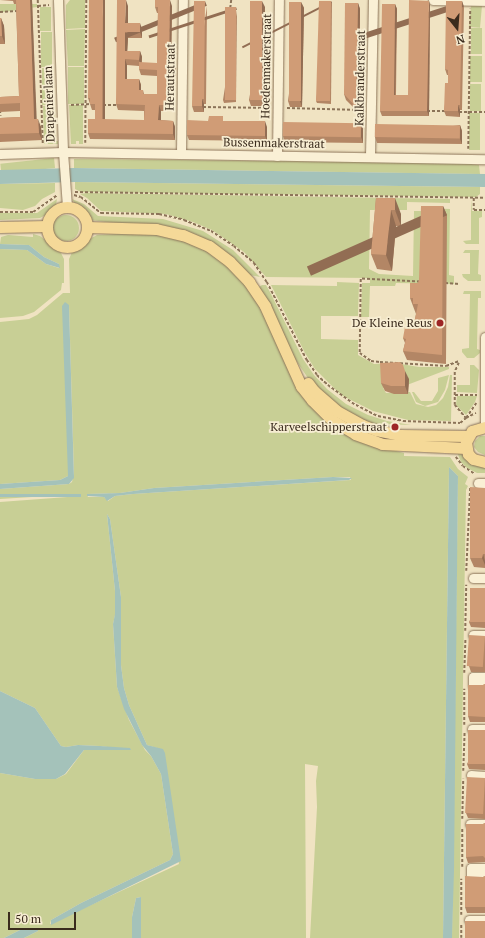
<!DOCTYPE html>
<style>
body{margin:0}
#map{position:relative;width:485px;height:938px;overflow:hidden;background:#f0e3c2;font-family:"PT Serif",serif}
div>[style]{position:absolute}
.green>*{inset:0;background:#c8cf95;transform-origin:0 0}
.round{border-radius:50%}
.water>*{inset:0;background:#a4c2ba;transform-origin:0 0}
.path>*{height:1.5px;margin-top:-0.75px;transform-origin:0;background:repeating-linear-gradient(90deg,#8b7358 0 3px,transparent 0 5px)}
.roads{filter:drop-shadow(0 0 1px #8b7358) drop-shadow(0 0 1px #8b7358)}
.minor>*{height:9px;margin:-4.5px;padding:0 4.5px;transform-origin:4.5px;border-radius:4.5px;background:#faf0d5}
.major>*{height:11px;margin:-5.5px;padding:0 5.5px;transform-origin:5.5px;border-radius:5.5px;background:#f5d998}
.major>.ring{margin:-5.5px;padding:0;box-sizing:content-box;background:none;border:11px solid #f5d998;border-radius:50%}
.wall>*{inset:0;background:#b38665}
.shaded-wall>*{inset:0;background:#926d53;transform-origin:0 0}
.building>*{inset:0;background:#d09c76;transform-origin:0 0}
.dots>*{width:11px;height:11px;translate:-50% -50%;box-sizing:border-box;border:2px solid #f7edd2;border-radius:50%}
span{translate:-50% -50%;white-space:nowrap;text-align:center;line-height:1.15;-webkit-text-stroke:3.5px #f7edd2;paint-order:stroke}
.street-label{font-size:12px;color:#3a2b1d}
.poi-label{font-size:12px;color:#3a2b1d}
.right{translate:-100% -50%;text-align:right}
.north{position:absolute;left:437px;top:8px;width:40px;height:40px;-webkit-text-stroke:3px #f7edd2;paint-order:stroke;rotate:163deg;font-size:11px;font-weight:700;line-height:16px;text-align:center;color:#3a2b1d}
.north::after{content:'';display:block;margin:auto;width:14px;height:18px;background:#3a2b1d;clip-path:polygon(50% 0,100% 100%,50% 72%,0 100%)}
.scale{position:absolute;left:8px;top:912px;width:68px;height:18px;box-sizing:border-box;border:2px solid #3a2b1d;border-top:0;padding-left:5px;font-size:12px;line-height:14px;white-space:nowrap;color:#3a2b1d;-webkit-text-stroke:3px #f7edd2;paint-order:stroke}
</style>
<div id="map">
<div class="green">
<i style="clip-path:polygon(70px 0,85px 0,85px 28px,66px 29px,66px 5px)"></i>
<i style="clip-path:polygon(0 4px,37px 4px,37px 7px,4px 12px,0 11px)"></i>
<i style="left:471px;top:5px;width:11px;height:22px;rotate:5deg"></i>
<i style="left:40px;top:7px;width:11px;height:24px"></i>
<i style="left:471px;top:28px;width:11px;height:26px"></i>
<i style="clip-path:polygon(85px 29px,84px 66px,68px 66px,66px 30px)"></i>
<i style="left:41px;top:32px;width:11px;height:35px"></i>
<i style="left:470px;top:56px;width:12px;height:26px"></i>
<i style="left:68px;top:67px;width:16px;height:37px"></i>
<i style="left:42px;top:68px;width:11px;height:37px"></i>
<i style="left:470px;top:84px;width:11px;height:27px"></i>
<i style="clip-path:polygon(54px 105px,56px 141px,58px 141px,58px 144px,44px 144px,43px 106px)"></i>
<i style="clip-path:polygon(69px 105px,83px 105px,83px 144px,79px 144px,79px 141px,76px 141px,76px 144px,71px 144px)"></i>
<i style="left:469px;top:113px;width:11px;height:37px"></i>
<i style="left:54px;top:158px;width:10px;height:54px;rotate:84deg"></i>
<i style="clip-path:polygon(74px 159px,463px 163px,479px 165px,480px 174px,74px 168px)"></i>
<i style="clip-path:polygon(75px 182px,480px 187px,480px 194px,476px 197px,407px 196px,81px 192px,75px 189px)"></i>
<i style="clip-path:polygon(55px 183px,55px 192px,42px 199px,35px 206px,23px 210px,0 208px,0 184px)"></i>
<i style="clip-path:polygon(87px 193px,450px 199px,450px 203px,407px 202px,407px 210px,370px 210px,369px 269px,379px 274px,413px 276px,414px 211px,425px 211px,425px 208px,450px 209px,449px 275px,454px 276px,454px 284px,396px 283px,395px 286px,370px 286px,369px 317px,361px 317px,362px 283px,370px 283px,370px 278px,266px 277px,244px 252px,212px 230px,193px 222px,166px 214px,101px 211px,87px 198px,80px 194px)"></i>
<i style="clip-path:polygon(57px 199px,56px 205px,49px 213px,40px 218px,0 220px,0 213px,37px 213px)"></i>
<i style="clip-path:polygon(72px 199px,84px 204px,98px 216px,163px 219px,203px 231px,233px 250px,260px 277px,250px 275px,217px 247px,115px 223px,91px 220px,76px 205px)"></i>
<i style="clip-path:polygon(471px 199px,472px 211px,482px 211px,482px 217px,479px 218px,479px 244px,466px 244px,463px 241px,471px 240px)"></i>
<i class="round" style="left:53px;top:215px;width:26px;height:26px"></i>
<i style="clip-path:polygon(evenodd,138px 233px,156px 234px,181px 240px,206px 251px,227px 266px,246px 285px,260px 308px,296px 382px,376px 446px,404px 453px,404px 456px,450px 457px,458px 469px,468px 477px,465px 484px,468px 486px,466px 490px,459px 938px,452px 938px,458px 476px,449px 467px,443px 938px,310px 938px,317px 807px,316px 781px,318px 766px,305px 764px,306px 938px,141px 938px,141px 897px,136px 898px,132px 917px,132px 938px,24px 938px,38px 931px,22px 929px,4px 938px,0 938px,0 773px,35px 779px,56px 779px,66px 774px,84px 750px,131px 750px,100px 746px,78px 745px,66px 747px,61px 746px,35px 708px,0 691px,0 502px,81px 496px,80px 494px,0 499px,0 489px,69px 484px,72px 482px,74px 473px,69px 305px,68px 476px,60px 480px,0 484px,0 322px,29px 319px,37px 315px,63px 293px,70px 293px,69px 259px,73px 250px,86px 241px,97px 235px,138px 233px,333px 477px,350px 477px,351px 480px,133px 494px,115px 496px,108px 501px,104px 497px,88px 497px,87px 494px,120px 493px,154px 488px,333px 477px,138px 233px,107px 514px,110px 519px,121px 597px,121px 665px,124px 688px,129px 705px,147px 745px,157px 748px,179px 864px,50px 924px,51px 920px,81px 903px,170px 860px,173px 854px,161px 774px,151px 756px,145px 750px,129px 720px,117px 687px,113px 624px,115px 615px,115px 591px,107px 514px)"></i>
<i style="clip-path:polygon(33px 234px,40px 236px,61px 253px,64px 259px,64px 283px,62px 283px,61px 290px,34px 312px,23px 316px,0 318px,0 249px,27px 250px,46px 264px,59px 268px,59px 264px,44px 257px,29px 245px,0 244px,1px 237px,8px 235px,33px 237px)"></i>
<i style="clip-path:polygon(465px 250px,479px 250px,478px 274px,481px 275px,481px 281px,468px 281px,463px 277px,462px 274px,470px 274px,470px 253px,463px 253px)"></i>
<i style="clip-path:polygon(337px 282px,359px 283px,358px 316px,321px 316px,321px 339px,358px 340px,358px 355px,374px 364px,395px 363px,419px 367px,449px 367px,449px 369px,407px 385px,408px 377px,404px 372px,383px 388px,386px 393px,410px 392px,416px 404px,428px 407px,436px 405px,443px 398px,448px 387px,450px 375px,452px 375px,451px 421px,408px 420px,373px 411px,341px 395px,315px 369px,305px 353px,271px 285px,337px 286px)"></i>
<i style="clip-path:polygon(262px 285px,266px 285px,271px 294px,303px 359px,314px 375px,327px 389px,346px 404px,368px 415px,387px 421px,411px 425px,382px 424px,382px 428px,352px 417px,312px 384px,295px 359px,259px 287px)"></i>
<i style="clip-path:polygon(464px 291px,481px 291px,481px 298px,478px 298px,477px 349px,480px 350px,480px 353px,474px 358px,467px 358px,462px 352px,462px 349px,469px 348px,470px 294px,463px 294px)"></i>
<i style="clip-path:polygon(470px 365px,474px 365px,479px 370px,477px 393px,457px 392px,457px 385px,470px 385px)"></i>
<i style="clip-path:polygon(449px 375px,445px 390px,438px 402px,425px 406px,416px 402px,412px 392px,414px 392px,421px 401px,432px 401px,438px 391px,438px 378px)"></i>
<i style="clip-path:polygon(457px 396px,477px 396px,475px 402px,466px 415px,456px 405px)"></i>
<i style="clip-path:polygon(480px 436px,485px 436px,485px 455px,478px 452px,474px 447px,475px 441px)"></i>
<i style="clip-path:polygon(457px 452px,485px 467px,485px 473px,477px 473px,467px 468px,461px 462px)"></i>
</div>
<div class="water">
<i style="clip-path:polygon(74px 168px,485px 174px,485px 187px,75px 182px,0 184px,0 170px)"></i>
<i style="clip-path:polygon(0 244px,29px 245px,44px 257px,59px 264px,60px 268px,46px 264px,27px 250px,0 249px)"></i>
<i style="clip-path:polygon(65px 302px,69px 305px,74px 478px,69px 484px,0 489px,0 484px,60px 480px,68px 476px,62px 306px)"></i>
<i style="clip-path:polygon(449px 467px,458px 476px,454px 870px,452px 938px,443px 938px)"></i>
<i style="clip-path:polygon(333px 477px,352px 478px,349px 480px,133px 494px,115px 496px,107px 501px,104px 497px,87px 496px,87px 494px,120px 493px,154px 488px)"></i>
<i style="left:81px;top:494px;width:3px;height:81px;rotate:90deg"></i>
<i style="clip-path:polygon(107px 514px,110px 519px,121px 597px,121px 665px,124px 688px,129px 705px,147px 745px,163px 749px,165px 753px,181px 861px,51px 925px,51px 920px,81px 903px,170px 860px,173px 854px,161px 774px,151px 756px,142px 745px,124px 709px,117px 687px,113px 624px,115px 614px,115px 591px)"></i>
<i style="clip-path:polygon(0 691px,35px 708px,61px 746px,66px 747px,78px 745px,100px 746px,130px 748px,131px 750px,84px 750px,65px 774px,56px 779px,35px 779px,0 773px)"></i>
<i style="clip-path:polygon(141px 897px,141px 938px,132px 938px,132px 917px,136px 898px)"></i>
<i style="clip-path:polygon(29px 928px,38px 928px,38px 931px,24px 938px,4px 938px,22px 929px)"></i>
</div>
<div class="path">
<i style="left:38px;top:0;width:144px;rotate:88deg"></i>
<i style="left:38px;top:6px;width:11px;rotate:-5deg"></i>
<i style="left:230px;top:8px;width:8px;rotate:-83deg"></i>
<i style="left:0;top:12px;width:17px;rotate:-3deg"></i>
<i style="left:71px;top:105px;width:20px;rotate:-3deg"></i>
<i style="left:103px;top:105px;width:14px"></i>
<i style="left:203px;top:107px;width:66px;rotate:0.9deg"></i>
<i style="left:287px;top:108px;width:74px;rotate:1.5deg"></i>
<i style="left:0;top:110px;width:6px;rotate:81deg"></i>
<i style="left:427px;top:111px;width:18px"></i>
<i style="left:459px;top:112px;width:26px"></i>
<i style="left:85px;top:143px;width:143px;rotate:-89.6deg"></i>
<i style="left:468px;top:149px;width:140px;rotate:-89.2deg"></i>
<i style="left:75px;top:192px;width:410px;rotate:0.8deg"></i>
<i style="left:74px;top:195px;width:7px;rotate:16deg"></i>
<i style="left:81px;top:197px;width:26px;rotate:39deg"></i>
<i style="left:101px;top:213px;width:58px;rotate:1deg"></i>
<i style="left:159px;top:214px;width:26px;rotate:13deg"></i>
<i style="left:184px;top:220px;width:29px;rotate:22deg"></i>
<i style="left:211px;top:231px;width:27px;rotate:33deg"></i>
<i style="left:234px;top:246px;width:26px;rotate:40deg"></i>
<i style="left:254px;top:263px;width:23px;rotate:56deg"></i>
<i style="left:267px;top:282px;width:88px;rotate:62.9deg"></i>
<i style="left:307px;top:360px;width:18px;rotate:56deg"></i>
<i style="left:317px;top:375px;width:15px;rotate:42deg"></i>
<i style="left:328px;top:385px;width:34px;rotate:36deg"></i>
<i style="left:356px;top:405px;width:25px;rotate:27deg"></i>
<i style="left:378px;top:416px;width:25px;rotate:11deg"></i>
<i style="left:403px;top:421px;width:57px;rotate:2deg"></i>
<i style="left:460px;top:423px;width:8px;rotate:-40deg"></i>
<i style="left:466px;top:418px;width:11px;rotate:-27deg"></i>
<i style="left:474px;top:198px;width:12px;rotate:90deg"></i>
<i style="left:474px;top:210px;width:11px"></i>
<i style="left:0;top:212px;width:33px"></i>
<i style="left:33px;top:212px;width:29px;rotate:-35deg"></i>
<i style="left:420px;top:282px;width:59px;rotate:-177.1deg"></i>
<i style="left:361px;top:279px;width:74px;rotate:90.8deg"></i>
<i style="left:360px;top:353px;width:14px;rotate:36deg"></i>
<i style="left:371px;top:361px;width:9px;rotate:6deg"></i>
<i style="left:380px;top:362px;width:66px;rotate:3.5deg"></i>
<i style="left:446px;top:366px;width:14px;rotate:-21deg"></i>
<i style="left:445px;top:283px;width:15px;rotate:4deg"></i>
<i style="left:459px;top:363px;width:10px;rotate:114deg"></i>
<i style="left:455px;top:372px;width:33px;rotate:90deg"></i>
<i style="left:455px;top:405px;width:17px;rotate:50deg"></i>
<i style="left:466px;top:418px;width:18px;rotate:-56deg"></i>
<i style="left:455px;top:395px;width:22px"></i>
<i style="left:456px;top:457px;width:11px;rotate:52deg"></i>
<i style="left:463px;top:466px;width:14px;rotate:34deg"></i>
<i style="left:466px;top:571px;width:84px;rotate:-87.3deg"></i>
<i style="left:465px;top:631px;width:46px;rotate:-88.8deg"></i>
<i style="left:464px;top:673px;width:34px;rotate:-88deg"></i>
<i style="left:464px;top:725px;width:36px;rotate:-90deg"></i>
<i style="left:463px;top:771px;width:38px;rotate:-88deg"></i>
<i style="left:462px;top:819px;width:40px;rotate:-88.6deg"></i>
<i style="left:462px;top:867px;width:38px;rotate:-90deg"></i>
<i style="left:461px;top:915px;width:36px;rotate:-90deg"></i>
<i style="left:461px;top:938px;width:13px;rotate:-90deg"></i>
</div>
<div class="roads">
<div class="minor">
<i style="left:58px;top:0;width:152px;rotate:88.1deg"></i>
<i style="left:63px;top:152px;width:55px;rotate:85.8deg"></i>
<i style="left:433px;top:0;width:52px;rotate:1.1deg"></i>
<i style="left:0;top:154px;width:63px;rotate:-1.8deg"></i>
<i style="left:63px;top:152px;width:422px;rotate:1deg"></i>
<i style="left:181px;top:154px;width:154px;rotate:-89.3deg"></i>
<i style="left:277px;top:156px;width:156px;rotate:-89.3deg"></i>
<i style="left:370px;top:156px;width:156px;rotate:-88.9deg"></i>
<i style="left:485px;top:427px;width:90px;rotate:-90deg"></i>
<i style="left:478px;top:483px;width:7px"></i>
<i style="left:473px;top:578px;width:12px"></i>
<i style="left:473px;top:635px;width:12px"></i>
<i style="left:485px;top:677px;width:12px;rotate:180deg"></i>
<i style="left:473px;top:677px;width:8px;rotate:90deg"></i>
<i style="left:473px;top:685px;width:12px"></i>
<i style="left:472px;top:729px;width:13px"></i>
<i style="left:471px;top:775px;width:14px;rotate:4deg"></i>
<i style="left:470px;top:824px;width:15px"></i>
<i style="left:485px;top:868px;width:14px;rotate:180deg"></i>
<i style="left:471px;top:868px;width:9px;rotate:90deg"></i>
<i style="left:471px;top:877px;width:14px"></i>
<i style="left:469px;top:920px;width:16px"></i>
</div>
<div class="major">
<i class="ring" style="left:47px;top:207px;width:29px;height:29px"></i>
<i style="left:0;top:227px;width:47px;rotate:-1.2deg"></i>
<i style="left:87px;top:227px;width:69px;rotate:1.7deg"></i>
<i style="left:156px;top:229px;width:28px;rotate:13deg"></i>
<i style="left:183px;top:235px;width:28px;rotate:23deg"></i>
<i style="left:209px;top:246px;width:26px;rotate:37deg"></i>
<i style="left:230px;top:262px;width:28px;rotate:46deg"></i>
<i style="left:249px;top:282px;width:29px;rotate:56deg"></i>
<i style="left:265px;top:306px;width:88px;rotate:65.8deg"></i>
<i style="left:301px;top:386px;width:18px;rotate:52deg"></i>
<i style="left:312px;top:400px;width:28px;rotate:45deg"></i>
<i style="left:332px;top:420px;width:27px;rotate:31deg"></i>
<i style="left:355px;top:434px;width:29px;rotate:20deg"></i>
<i style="left:382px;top:444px;width:84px;rotate:2.7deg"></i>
<i style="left:308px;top:383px;width:10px;rotate:53deg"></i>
<i style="left:314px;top:391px;width:30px;rotate:41deg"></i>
<i style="left:337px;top:411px;width:29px;rotate:29deg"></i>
<i style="left:362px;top:425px;width:15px;rotate:20deg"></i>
<i style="left:376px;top:430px;width:25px;rotate:12deg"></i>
<i style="left:400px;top:435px;width:68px;rotate:0.8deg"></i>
<i style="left:485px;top:427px;width:14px;rotate:163deg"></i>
<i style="left:472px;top:431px;width:13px;rotate:119deg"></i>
<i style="left:466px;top:442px;width:12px;rotate:81deg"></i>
<i style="left:468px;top:454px;width:7px;rotate:45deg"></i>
<i style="left:473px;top:459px;width:12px;rotate:14deg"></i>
</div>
</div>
<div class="wall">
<i style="clip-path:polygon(0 0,32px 0,36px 119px,41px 127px,42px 140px,0 142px,0 118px,20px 117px,20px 111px,0 112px,0 97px,19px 96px,16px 4px,14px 4px,13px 1px)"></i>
<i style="clip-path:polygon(evenodd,105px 0,105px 120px,144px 120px,144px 111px,118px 110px,116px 104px,128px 6px,128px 23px,142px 29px,142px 38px,128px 38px,127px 51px,140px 51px,142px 57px,142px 63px,157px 63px,158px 13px,157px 13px,155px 7px,172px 6px,171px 63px,174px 63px,176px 69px,176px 76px,171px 76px,170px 111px,161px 111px,161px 120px,173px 121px,175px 127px,175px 140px,90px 139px,88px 133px,95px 119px,95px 110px,92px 110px,88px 98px,105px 0,127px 65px,139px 66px,139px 69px,141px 75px,157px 76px,157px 94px,144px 94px,143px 90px,141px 90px,141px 85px,139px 79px,127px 79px,127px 65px)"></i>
<i style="clip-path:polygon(331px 1px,332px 3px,331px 104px,317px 103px,316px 101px)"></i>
<i style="clip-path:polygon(462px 1px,464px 7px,462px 110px,460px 110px,460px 117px,446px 116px,444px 111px,448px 83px,448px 75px,447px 75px,445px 69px)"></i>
<i style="clip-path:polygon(301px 2px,304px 8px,302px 107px,290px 107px,288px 101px)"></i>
<i style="clip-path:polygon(358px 3px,360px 9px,359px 113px,346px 100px,344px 94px)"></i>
<i style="clip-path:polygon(395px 4px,397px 9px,396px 95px,408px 95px,430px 5px,429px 116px,382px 116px,380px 111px)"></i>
<i style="clip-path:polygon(207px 6px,206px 104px,204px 104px,204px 112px,194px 112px,192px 106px)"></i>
<i style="clip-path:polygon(265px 7px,263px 106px,251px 106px,249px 100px)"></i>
<i style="clip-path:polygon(237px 10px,236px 102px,224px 103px,223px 100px)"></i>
<i style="clip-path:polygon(0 18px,1px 18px,4px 26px,5px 44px,0 44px)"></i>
<i style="clip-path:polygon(224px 121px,267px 127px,267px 141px,189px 140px,187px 135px)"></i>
<i style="clip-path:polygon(361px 123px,363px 129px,363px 143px,285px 142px,283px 136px)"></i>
<i style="clip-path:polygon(460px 125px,462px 131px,462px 144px,377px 143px,375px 137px)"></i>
<i style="clip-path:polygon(376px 198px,401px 214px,401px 226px,396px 226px,392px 271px,377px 269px,371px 254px)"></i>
<i style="clip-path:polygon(443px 206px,447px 215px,446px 364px,407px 360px,403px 351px,405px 343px,403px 338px,413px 329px,416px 314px,410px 298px,418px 283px)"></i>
<i style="clip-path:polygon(409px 379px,408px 394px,394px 394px,385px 391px,381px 383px)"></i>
<i style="clip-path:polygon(485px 488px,485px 568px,474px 567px,470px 558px)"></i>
<i style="clip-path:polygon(485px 588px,485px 628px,471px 627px,469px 622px)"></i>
<i style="clip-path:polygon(485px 636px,485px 672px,471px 672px,469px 666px)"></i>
<i style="clip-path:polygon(485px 684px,485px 722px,470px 722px,468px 716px,483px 685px)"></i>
<i style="clip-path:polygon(485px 730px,485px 770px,469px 769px,467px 764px)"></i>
<i style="clip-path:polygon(485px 778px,485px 819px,468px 818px,466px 813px)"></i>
<i style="clip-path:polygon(485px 823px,485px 862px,468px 863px,466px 857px,483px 824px)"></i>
<i style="clip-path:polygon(485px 876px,485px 913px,467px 913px,465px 907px,483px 877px)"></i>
</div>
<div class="shaded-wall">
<i style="clip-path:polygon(30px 0,32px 0,37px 127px,34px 119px)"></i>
<i style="left:103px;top:0;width:2px;height:119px"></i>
<i style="clip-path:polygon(126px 0,128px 6px,128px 29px,125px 23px)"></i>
<i style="clip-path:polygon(170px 0,172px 6px,171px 69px,169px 63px)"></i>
<i style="left:205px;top:1px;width:5px;height:98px;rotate:68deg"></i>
<i style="clip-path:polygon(262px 1px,265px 7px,263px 106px,261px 100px)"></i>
<i style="left:331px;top:1px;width:2px;height:100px;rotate:63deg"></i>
<i style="clip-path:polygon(429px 1px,430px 5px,429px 116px,427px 111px)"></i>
<i style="left:462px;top:1px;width:6px;height:104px;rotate:72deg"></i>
<i style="clip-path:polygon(301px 2px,304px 8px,302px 107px,300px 101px)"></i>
<i style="clip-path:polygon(358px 3px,360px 9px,359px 113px,356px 107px)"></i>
<i style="clip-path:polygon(395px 4px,397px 9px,395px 100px,394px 95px)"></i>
<i style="left:236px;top:7px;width:3px;height:92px;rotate:72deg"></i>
<i style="clip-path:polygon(1px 18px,4px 26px,5px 44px,2px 36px)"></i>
<i style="clip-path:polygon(140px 23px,142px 29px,142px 38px,140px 32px)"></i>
<i style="clip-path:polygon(125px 32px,128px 38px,127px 57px,125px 51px)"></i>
<i style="clip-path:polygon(140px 51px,142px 57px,141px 66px,139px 60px)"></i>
<i style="clip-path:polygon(125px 59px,127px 65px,127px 85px,125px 79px)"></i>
<i style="clip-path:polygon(174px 63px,176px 69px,176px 76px,173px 70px)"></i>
<i style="clip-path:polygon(169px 70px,171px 76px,170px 111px,168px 105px)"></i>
<i style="clip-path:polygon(139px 79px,141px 85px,141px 96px,139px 90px)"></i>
<i style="clip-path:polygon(202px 99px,204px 104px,204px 112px,202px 106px)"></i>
<i style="clip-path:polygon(159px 105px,161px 111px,161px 126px,158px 120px)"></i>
<i style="clip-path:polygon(458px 105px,460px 110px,460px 117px,458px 111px)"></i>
<i style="clip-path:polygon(38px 119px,41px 127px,42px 140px,39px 133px)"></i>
<i style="clip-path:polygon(173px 121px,175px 127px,175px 140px,173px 134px)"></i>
<i style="clip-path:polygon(265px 121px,267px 127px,267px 141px,265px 136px)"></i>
<i style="clip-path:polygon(361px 123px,363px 129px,363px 143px,361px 137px)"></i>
<i style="clip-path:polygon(460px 125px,462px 131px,462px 144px,460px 139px)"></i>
<i style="clip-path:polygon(395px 198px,401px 214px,401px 226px,395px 210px)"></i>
<i style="left:443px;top:206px;width:10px;height:149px;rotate:66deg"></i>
<i style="clip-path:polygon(391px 210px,396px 226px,392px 271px,386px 255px)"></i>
<i style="clip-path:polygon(405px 371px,409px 379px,408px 394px,405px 386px)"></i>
<i style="clip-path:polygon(483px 554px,485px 561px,485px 565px,482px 558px)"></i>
</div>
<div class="building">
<i style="clip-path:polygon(16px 0,30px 0,34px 119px,38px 119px,39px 133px,0 134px,0 118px,20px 117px,20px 103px,0 104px,0 97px,19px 96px)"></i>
<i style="clip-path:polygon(89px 0,103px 0,102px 119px,144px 120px,145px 105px,116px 104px,117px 0,126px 0,125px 23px,140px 23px,140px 32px,125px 32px,125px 51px,140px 51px,139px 60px,125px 59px,125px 79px,139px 79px,139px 90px,143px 90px,143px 94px,157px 94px,157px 70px,139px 69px,139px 62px,157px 63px,158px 7px,155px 7px,155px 0,170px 0,169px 63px,174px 63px,173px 70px,169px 70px,168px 105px,159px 105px,158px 120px,173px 121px,173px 134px,88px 133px,88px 119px,95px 119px,95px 104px,90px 104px,90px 98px,88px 98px)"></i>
<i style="clip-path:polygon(409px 0,429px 1px,427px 111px,380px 111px,382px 4px,395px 4px,394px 95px,408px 95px)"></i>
<i style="clip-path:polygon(194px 1px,205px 1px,204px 99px,202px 99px,202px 106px,192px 106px)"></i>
<i style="left:250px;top:1px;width:12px;height:99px"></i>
<i style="clip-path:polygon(319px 1px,331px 1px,330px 101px,316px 101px)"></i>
<i style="clip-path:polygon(446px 1px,462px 1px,460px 105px,458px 105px,458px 111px,444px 111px,445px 83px,448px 83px,448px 70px,445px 69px)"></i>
<i style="left:289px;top:2px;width:12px;height:99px"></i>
<i style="clip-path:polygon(345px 3px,358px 3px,356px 107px,344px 94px)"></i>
<i style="left:225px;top:7px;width:11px;height:93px"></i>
<i style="clip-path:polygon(0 18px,1px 18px,2px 36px,0 36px)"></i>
<i style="clip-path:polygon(209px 116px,223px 116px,223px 121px,265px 121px,265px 136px,187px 135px,187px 120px,208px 121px)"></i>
<i style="left:283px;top:122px;width:78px;height:14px;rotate:1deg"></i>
<i style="left:375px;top:124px;width:85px;height:13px;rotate:1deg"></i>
<i style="clip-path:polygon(376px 198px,395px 198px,395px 210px,391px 210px,386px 255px,371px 254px)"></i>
<i style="clip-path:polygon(421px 206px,443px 206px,442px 355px,403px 351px,406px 339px,403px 338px,405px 327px,413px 329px,418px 304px,413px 304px,413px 298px,410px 298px,410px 283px,418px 283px,419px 280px)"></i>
<i style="clip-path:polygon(400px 362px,403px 365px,405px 371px,405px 386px,391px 386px,381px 383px,380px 363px)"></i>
<i style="clip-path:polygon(470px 487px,485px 488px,485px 554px,483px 554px,482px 558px,470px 558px)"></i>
<i style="left:470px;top:588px;width:15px;height:34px"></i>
<i style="left:469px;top:635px;width:16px;height:31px;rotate:4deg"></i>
<i style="clip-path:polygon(485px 684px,485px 717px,468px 716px,468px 685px,483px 685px)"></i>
<i style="left:468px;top:730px;width:17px;height:34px"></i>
<i style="left:467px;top:777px;width:18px;height:36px;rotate:3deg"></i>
<i style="clip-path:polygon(485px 823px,485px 858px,483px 856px,466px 857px,466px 824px,483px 824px)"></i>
<i style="clip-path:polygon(465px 876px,483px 877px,485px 876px,485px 907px,465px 907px)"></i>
<i style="left:465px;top:921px;width:20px;height:17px"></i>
</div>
<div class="dots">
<i style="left:440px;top:323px;background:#9d2525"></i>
<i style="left:395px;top:427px;background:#9d2525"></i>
</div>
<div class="street-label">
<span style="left:266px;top:66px;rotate:-89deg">Hoedenmakerstraat</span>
<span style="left:170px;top:77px;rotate:-89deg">Herautstraat</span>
<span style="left:360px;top:78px;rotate:-89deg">Kalkbranderstraat</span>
<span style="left:49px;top:104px;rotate:-92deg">Drapenierlaan</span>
<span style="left:274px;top:143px;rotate:1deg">Bussenmakerstraat</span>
</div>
<div class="poi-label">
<span class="right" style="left:432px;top:323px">De Kleine Reus</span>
<span class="right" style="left:387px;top:427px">Karveelschipperstraat</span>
</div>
<div class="north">N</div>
<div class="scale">50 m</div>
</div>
